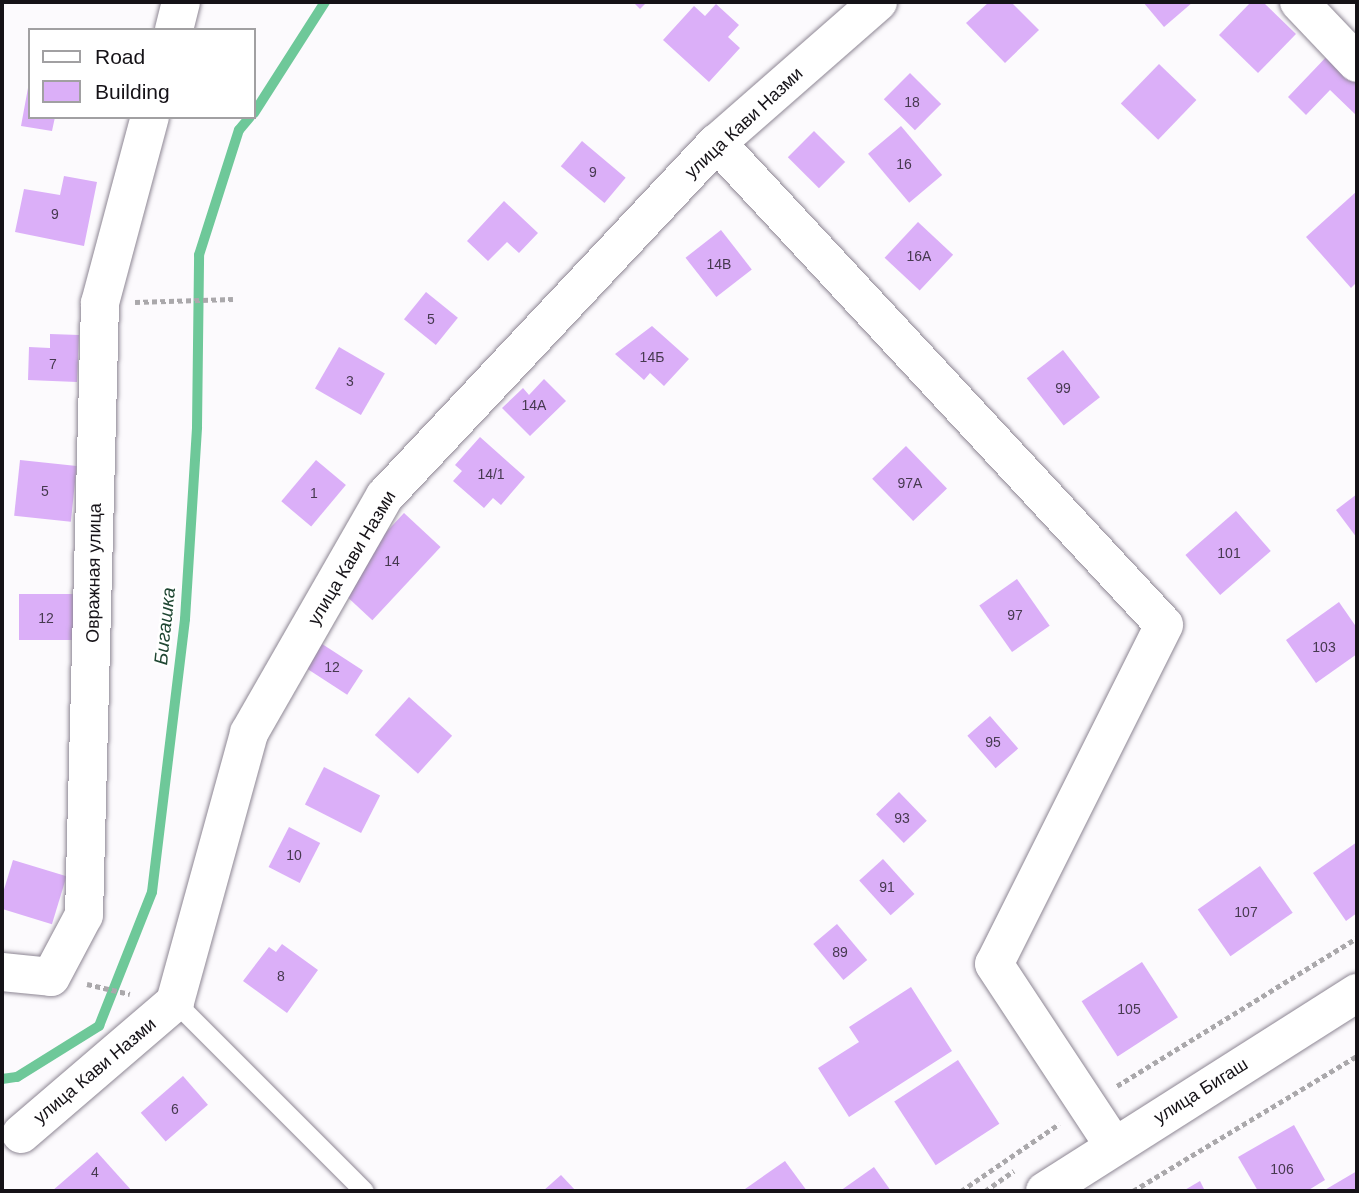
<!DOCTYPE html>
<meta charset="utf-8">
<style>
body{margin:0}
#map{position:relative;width:1359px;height:1193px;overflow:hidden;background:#fcfafd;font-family:Helvetica,sans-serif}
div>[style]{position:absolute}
.stream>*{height:10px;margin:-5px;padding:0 5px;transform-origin:5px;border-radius:5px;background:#6ec899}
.building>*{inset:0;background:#dbaff8;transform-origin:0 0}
.path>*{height:4.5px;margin-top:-2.25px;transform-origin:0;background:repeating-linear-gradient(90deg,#aaa8ab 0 5px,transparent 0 8.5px)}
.roads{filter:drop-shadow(0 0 2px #8e8794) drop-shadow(0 0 2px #8e8794)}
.lane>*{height:19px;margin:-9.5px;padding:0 9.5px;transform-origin:9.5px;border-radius:9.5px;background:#fff}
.street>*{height:38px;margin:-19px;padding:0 19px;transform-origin:19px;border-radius:19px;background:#fff}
.primary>*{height:38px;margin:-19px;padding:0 19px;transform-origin:19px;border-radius:19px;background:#fff}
span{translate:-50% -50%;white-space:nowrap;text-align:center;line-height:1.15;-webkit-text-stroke:5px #fff;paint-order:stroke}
.number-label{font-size:14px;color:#46394f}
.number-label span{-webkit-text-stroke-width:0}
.street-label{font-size:18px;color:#151217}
.water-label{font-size:19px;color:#204733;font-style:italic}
.frame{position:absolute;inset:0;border:4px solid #151217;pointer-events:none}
.legend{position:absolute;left:28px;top:28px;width:228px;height:91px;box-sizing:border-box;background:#fff;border:2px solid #a1a0a2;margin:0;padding:9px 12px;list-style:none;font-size:21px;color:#151217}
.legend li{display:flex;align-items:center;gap:14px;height:35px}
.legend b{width:35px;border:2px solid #a1a0a2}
</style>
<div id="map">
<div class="stream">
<i style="left:254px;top:113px;width:132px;rotate:-57.4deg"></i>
<i style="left:2px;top:1079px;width:15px;rotate:-8deg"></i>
<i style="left:17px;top:1077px;width:97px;rotate:-31.9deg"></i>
<i style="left:99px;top:1026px;width:144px;rotate:-68.4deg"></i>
<i style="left:152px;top:892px;width:275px;rotate:-83.1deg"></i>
<i style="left:185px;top:619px;width:192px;rotate:-86.4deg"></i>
<i style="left:197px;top:427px;width:172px;rotate:-89.3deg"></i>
<i style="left:199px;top:255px;width:131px;rotate:-72.3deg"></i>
<i style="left:239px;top:130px;width:17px;rotate:-50deg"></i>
</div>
<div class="building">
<i style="clip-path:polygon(633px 2px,647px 2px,640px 9px)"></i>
<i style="clip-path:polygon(989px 2px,1011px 2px,1039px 30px,1005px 63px,966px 23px)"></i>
<i style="clip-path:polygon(1143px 2px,1193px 2px,1164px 27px)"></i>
<i style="clip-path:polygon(1251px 2px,1263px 2px,1296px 34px,1258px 73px,1219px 35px)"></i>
<i style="clip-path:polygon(716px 4px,739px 25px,728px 37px,740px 48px,709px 82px,663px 40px,694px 6px,705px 16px)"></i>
<i style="clip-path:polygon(1331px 52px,1357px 77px,1357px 116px,1330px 90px,1306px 115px,1288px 97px)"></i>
<i style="left:1159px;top:64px;width:52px;height:55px;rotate:44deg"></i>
<i style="left:910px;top:73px;width:44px;height:37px;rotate:45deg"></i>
<i style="clip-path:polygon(30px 77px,30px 117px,55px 117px,52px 131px,21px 126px)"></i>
<i style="left:901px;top:126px;width:64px;height:43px;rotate:50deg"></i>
<i style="left:814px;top:131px;width:44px;height:37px;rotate:45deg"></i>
<i style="left:582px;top:141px;width:57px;height:33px;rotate:40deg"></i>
<i style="clip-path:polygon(64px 176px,97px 182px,84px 246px,15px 232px,24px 189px,60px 195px)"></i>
<i style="clip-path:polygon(1357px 191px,1357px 282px,1351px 288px,1306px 237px)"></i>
<i style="clip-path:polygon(504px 201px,538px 233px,519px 253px,507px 242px,488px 261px,467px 241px)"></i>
<i style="left:918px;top:222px;width:48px;height:49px;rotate:43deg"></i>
<i style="left:721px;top:230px;width:50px;height:45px;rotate:52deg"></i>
<i style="left:426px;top:292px;width:41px;height:35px;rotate:39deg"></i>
<i style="clip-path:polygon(652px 326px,689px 359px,664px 386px,650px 373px,644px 380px,615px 354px)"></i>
<i style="clip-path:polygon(50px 334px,79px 335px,77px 382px,28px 380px,29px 347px,50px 348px)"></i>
<i style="left:339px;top:347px;width:53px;height:48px;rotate:30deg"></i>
<i style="left:1063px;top:350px;width:60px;height:46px;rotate:52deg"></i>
<i style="clip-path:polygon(544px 379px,566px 401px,530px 436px,502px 408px,523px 388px,529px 395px)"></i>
<i style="clip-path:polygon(480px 437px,525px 477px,501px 505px,493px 498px,484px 508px,453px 481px,462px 471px,455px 465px)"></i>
<i style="left:906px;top:446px;width:59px;height:47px;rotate:46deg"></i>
<i style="left:20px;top:460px;width:57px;height:56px;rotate:6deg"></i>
<i style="left:316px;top:460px;width:39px;height:54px;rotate:40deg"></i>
<i style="clip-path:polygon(1357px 494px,1357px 538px,1336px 510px)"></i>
<i style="left:1236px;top:511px;width:53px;height:67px;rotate:49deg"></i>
<i style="left:404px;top:513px;width:50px;height:100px;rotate:43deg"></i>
<i style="left:1017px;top:579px;width:57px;height:46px;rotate:55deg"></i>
<i style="left:74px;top:594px;width:46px;height:55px;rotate:90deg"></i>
<i style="clip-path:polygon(1339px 602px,1357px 628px,1357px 654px,1316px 683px,1286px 640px)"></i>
<i style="left:316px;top:640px;width:56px;height:29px;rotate:33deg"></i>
<i style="left:409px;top:697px;width:58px;height:51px;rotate:42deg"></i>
<i style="left:990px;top:716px;width:43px;height:30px;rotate:49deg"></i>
<i style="left:324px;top:767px;width:63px;height:42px;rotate:27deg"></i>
<i style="left:899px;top:792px;width:40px;height:32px;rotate:46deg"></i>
<i style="left:289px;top:827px;width:35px;height:45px;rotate:27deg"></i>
<i style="clip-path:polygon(1357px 842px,1357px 913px,1346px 921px,1313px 873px)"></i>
<i style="left:883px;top:859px;width:47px;height:32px;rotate:48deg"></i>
<i style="left:13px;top:860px;width:56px;height:50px;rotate:17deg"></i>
<i style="left:1260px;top:866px;width:57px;height:76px;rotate:55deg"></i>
<i style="left:837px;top:924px;width:47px;height:31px;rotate:50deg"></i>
<i style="clip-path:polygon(282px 944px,318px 970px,287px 1013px,243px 981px,269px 947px,276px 952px)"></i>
<i style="left:1142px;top:962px;width:66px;height:72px;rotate:57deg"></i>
<i style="clip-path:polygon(911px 987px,952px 1051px,849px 1117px,818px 1068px,859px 1042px,849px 1027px)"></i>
<i style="left:958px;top:1060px;width:76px;height:76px;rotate:57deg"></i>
<i style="left:183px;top:1076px;width:38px;height:56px;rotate:49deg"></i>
<i style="clip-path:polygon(1294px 1125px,1325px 1180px,1307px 1191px,1258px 1191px,1238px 1157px)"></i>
<i style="clip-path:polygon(97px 1152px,132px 1191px,52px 1191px)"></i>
<i style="clip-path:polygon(785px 1161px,807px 1191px,747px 1191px,745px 1189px)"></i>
<i style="clip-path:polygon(874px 1167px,891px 1191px,840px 1191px)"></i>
<i style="clip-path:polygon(1357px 1171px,1357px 1191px,1323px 1191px)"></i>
<i style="clip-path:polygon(561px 1175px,576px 1191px,543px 1191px)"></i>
<i style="clip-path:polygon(1200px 1181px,1205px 1191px,1183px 1191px)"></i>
</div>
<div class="path">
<i style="left:135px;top:302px;width:98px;rotate:-1.8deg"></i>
<i style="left:87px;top:984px;width:44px;rotate:13.1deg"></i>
<i style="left:1117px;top:1086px;width:282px;rotate:-31.7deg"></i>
<i style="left:961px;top:1191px;width:119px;rotate:-34.4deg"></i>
<i style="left:985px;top:1191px;width:35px;rotate:-35deg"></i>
<i style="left:1133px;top:1191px;width:262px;rotate:-31.1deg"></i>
</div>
<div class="roads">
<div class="lane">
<i style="left:175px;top:1002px;width:267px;rotate:45deg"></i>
</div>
<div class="street">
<i style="left:1299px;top:2px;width:84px;rotate:46.4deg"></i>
<i style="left:174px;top:30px;width:29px;rotate:-76deg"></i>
<i style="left:717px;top:143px;width:657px;rotate:47.16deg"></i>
<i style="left:1164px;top:625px;width:379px;rotate:116.6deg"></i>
<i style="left:994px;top:964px;width:218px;rotate:56.6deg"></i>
<i style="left:2px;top:972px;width:49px;rotate:5.8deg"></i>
<i style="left:51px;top:977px;width:70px;rotate:-62deg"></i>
<i style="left:84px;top:915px;width:612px;rotate:-88.5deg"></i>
<i style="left:100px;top:303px;width:193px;rotate:-75deg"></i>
<i style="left:21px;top:1134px;width:203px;rotate:-40.6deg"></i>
<i style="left:175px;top:1002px;width:279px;rotate:-74.6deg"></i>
<i style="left:249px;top:733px;width:273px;rotate:-60.2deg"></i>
<i style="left:385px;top:496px;width:485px;rotate:-46.8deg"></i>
<i style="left:717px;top:143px;width:214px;rotate:-41.2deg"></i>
</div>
<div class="primary">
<i style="left:1045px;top:1191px;width:370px;rotate:-32.4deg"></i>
</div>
</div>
<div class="number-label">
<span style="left:912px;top:102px">18</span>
<span style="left:904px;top:164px">16</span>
<span style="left:593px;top:172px">9</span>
<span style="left:55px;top:214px">9</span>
<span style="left:919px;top:256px">16А</span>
<span style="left:719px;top:264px">14В</span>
<span style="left:431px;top:319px">5</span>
<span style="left:652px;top:357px">14Б</span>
<span style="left:53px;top:364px">7</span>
<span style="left:350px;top:381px">3</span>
<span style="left:1063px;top:388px">99</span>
<span style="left:534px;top:405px">14А</span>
<span style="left:491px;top:474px">14/1</span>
<span style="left:910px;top:483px">97А</span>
<span style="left:45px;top:491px">5</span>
<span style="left:314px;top:493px">1</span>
<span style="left:1229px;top:553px">101</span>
<span style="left:392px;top:561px">14</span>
<span style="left:1015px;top:615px">97</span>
<span style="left:46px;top:618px">12</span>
<span style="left:1324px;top:647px">103</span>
<span style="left:332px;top:667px">12</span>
<span style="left:993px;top:742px">95</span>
<span style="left:902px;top:818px">93</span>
<span style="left:294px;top:855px">10</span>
<span style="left:887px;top:887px">91</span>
<span style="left:1246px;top:912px">107</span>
<span style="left:840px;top:952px">89</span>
<span style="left:281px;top:976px">8</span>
<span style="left:1129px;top:1009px">105</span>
<span style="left:175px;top:1109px">6</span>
<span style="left:1282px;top:1169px">106</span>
<span style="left:95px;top:1172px">4</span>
</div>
<div class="street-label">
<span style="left:744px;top:123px;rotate:-43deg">улица Кави Назми</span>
<span style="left:352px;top:558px;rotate:-59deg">улица Кави Назми</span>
<span style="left:94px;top:573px;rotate:-89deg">Овражная улица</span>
<span style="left:95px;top:1071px;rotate:-40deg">улица Кави Назми</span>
<span style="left:1201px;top:1091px;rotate:-32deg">улица Бигаш</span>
</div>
<div class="water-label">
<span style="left:165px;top:626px;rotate:-84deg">Бигашка</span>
</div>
<div class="frame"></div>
<ul class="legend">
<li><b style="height:9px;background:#fff"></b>Road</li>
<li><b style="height:19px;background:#dbaff8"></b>Building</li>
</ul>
</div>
